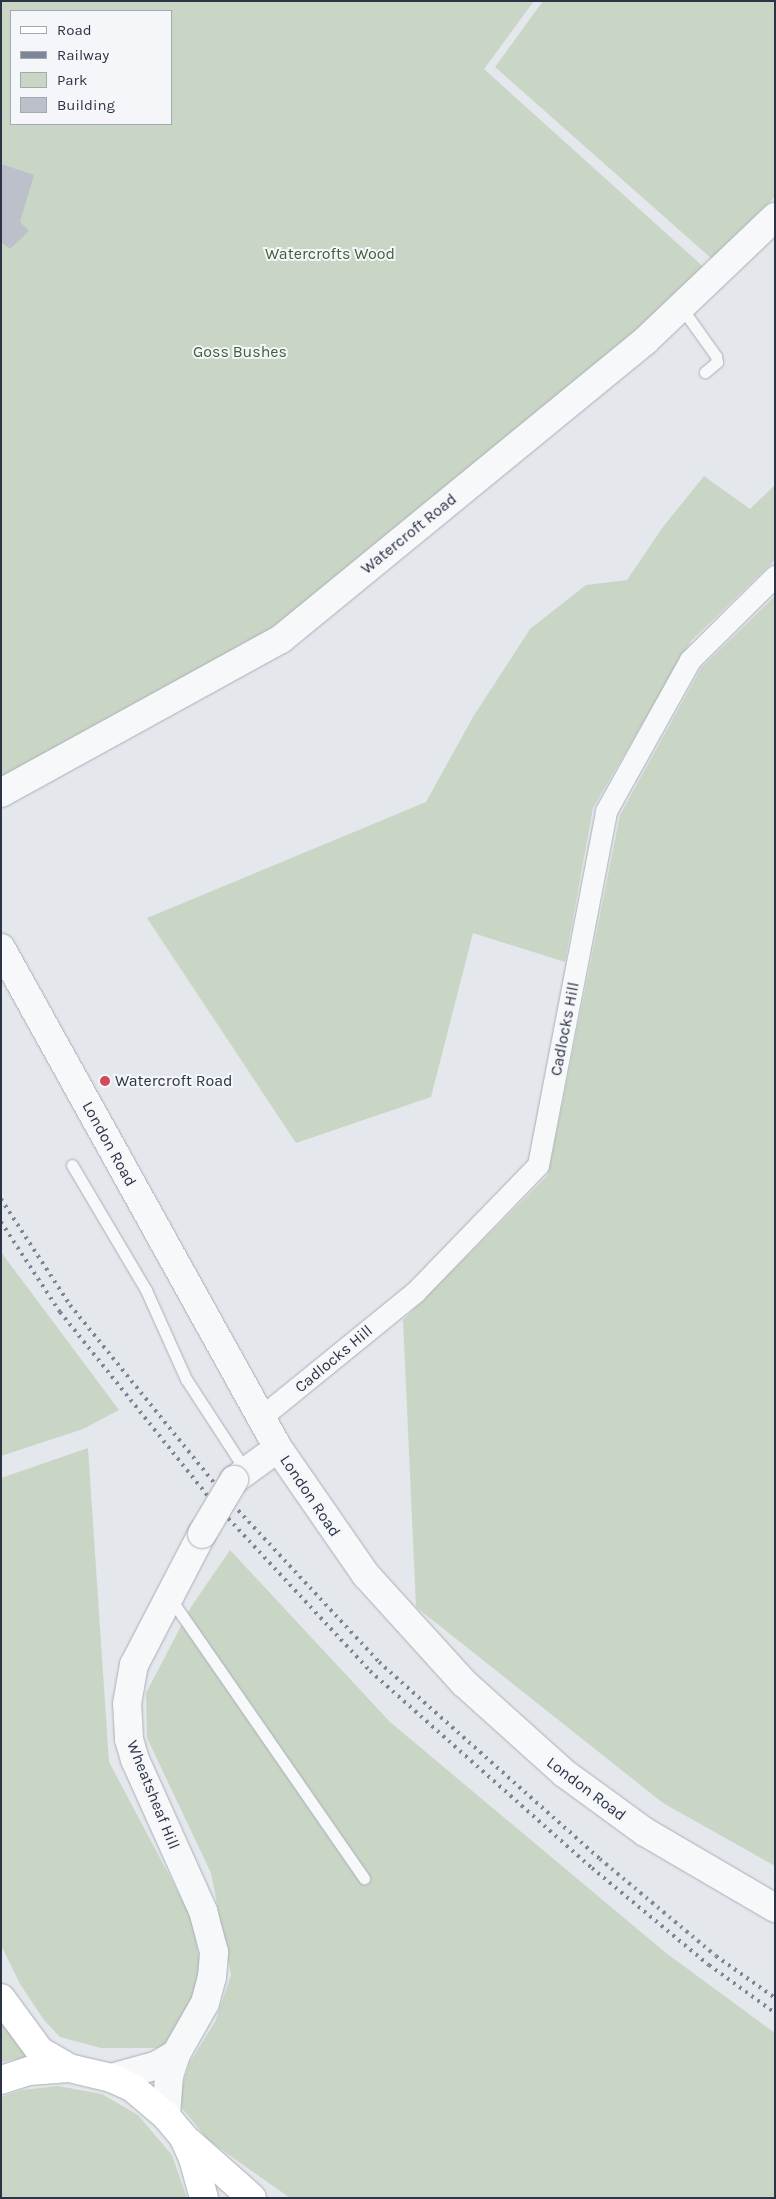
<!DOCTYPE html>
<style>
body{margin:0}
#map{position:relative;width:776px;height:2199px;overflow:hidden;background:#e4e7ec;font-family:Karla,sans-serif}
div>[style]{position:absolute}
.green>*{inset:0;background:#c9d6c5}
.building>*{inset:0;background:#bbc0ca}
.roads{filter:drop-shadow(0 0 1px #a9aeb7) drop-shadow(0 0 1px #a9aeb7)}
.service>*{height:11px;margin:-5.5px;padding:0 5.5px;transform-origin:5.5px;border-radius:5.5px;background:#f7f8fa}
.minor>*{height:21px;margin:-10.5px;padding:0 10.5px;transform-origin:10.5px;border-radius:10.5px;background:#f7f8fa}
.tertiary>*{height:28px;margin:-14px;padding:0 14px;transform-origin:14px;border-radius:14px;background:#f7f8fa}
.primary>*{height:28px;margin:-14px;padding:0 14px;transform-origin:14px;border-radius:14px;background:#fff}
.trunk>*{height:28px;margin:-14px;padding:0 14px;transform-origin:14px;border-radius:14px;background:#fff}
.rail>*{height:4px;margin-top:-2px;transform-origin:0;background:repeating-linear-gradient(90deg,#7d8696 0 2.5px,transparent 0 7.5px)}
.bridges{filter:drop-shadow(0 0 1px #a9aeb7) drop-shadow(0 0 1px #a9aeb7)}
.tertiary-bridge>*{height:28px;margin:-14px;padding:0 14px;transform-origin:14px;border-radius:14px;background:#f7f8fa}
.dots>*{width:14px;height:14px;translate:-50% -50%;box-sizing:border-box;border:2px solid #f4f6f9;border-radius:50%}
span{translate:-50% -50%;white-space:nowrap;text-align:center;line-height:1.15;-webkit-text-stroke:4px #f4f6f9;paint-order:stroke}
.park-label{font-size:16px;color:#3f6138}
.street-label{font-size:16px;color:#2b3445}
.poi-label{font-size:16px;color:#2b3445}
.left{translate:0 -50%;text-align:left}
.frame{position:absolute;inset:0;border:2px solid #2b3445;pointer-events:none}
.legend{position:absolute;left:10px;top:10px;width:162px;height:115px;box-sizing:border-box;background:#f4f6f9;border:1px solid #a4a8b1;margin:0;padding:6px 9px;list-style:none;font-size:15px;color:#2b3445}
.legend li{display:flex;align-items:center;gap:10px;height:25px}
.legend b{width:25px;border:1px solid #a4a8b1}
</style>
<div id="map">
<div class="green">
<i style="clip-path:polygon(evenodd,1px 1px,534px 1px,484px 69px,708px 271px,436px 504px,272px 628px,1px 777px,1px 1px,11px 11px,171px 11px,171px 124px,11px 124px,11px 11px)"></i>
<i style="clip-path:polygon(543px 1px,775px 1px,775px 197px,712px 259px,495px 67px)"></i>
<i style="clip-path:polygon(704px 476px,750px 509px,775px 485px,775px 560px,691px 641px,593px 808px,565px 962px,473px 933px,431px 1097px,296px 1143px,147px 918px,426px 802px,473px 717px,530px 629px,586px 585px,627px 580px,663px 527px)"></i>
<i style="clip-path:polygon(775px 596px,775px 1866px,663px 1803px,416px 1607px,403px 1320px,548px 1175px,620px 815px,701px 668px)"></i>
<i style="clip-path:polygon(1px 1252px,119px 1410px,83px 1429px,1px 1456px)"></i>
<i style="clip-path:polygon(88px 1448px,109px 1762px,193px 1920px,201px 1972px,192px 2009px,172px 2048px,101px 2048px,60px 2037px,44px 2020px,20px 1984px,1px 1945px,1px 1478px)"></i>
<i style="clip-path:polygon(230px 1550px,390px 1722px,666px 1953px,775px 2033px,775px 2198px,290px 2198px,208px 2140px,177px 2102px,190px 2062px,215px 2022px,231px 1975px,211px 1873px,147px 1738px,146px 1693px,191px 1607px)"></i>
<i style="clip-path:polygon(1px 2013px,29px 2055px,27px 2057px,1px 2062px)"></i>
<i style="clip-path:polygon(58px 2086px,102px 2094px,138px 2115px,172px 2155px,187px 2198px,1px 2198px,1px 2097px,22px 2090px)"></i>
</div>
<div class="building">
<i style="clip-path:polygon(1px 164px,34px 175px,20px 222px,29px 231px,10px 249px,1px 242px)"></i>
</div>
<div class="roads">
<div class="service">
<i style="left:681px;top:307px;width:60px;rotate:54.5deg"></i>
<i style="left:716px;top:356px;width:6px;rotate:81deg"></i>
<i style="left:717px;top:362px;width:16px;rotate:140deg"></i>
<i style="left:72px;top:1165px;width:145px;rotate:59.4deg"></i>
<i style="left:146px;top:1290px;width:98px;rotate:65.8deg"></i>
<i style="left:186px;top:1379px;width:110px;rotate:56.9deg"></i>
<i style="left:170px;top:1598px;width:341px;rotate:55.3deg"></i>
</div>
<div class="minor">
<i style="left:260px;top:1418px;width:201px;rotate:-39.1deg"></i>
<i style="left:416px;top:1291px;width:175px;rotate:-45.9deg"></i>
<i style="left:538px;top:1165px;width:360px;rotate:-79.1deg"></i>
<i style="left:606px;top:811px;width:173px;rotate:-60.9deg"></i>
<i style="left:690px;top:660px;width:120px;rotate:-44.7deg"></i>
</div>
<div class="tertiary">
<i style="left:1px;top:793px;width:320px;rotate:-28.8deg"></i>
<i style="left:281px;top:639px;width:470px;rotate:-39.3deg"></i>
<i style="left:645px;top:341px;width:180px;rotate:-43.6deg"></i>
<i style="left:1px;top:948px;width:572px;rotate:61.01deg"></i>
<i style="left:278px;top:1448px;width:155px;rotate:55.3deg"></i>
<i style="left:366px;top:1575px;width:146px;rotate:47.8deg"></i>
<i style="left:464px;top:1683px;width:135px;rotate:42deg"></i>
<i style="left:564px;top:1773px;width:100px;rotate:36.1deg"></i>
<i style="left:645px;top:1832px;width:151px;rotate:30.3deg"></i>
<i style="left:234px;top:1480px;width:54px;rotate:-36deg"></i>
<i style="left:111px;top:2078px;width:46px;rotate:-15.3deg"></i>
<i style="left:155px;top:2066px;width:24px;rotate:-30deg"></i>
<i style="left:166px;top:2116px;width:40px;rotate:-85.7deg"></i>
<i style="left:169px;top:2076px;width:23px;rotate:-72deg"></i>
<i style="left:176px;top:2054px;width:59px;rotate:-60.4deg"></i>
<i style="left:205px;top:2003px;width:27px;rotate:-75deg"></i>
<i style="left:212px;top:1977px;width:25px;rotate:-85deg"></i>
<i style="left:214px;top:1952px;width:42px;rotate:-105deg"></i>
<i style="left:203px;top:1911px;width:166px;rotate:-114.2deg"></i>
<i style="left:135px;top:1760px;width:22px;rotate:-106deg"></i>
<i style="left:129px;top:1739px;width:35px;rotate:-93deg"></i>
<i style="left:127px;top:1704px;width:40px;rotate:-80deg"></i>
<i style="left:134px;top:1665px;width:148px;rotate:-62.6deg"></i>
</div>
<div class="primary">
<i style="left:1px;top:1998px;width:66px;rotate:53.7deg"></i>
<i style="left:40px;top:2051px;width:34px;rotate:30deg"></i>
</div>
<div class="trunk">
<i style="left:1px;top:2080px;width:29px;rotate:-18deg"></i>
<i style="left:29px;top:2071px;width:40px;rotate:-4.3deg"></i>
<i style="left:69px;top:2068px;width:43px;rotate:13.4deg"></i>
<i style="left:111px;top:2078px;width:24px;rotate:24deg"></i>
<i style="left:133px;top:2088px;width:43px;rotate:40.3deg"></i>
<i style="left:166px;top:2116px;width:26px;rotate:50deg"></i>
<i style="left:183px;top:2136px;width:24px;rotate:66deg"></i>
<i style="left:193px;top:2158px;width:41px;rotate:74.6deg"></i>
<i style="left:189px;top:2142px;width:84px;rotate:41.6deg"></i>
</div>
</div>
<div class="rail">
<i style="left:1px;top:1199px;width:126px;rotate:56.9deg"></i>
<i style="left:70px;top:1305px;width:243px;rotate:51deg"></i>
<i style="left:223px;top:1494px;width:229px;rotate:47.1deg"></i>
<i style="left:379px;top:1662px;width:296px;rotate:41.7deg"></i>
<i style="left:600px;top:1859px;width:151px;rotate:39.9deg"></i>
<i style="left:716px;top:1956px;width:72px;rotate:35.4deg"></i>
<i style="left:1px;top:1222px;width:108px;rotate:56.8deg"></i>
<i style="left:60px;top:1312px;width:244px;rotate:51.2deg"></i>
<i style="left:213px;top:1502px;width:231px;rotate:47.1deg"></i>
<i style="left:370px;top:1671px;width:297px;rotate:41.6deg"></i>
<i style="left:592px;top:1868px;width:152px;rotate:39.7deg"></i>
<i style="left:709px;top:1965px;width:82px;rotate:36deg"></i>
</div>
<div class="bridges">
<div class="tertiary-bridge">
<i style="left:202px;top:1534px;width:63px;rotate:-59.3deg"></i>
</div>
</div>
<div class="dots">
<i style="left:105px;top:1081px;background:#d1495b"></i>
</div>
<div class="park-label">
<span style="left:330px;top:254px">Watercrofts Wood</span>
<span style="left:240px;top:352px">Goss Bushes</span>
</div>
<div class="street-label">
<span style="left:409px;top:534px;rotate:-39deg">Watercroft Road</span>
<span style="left:565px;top:1029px;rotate:-79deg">Cadlocks Hill</span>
<span style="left:109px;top:1144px;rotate:61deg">London Road</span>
<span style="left:334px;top:1359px;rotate:-40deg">Cadlocks Hill</span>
<span style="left:310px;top:1496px;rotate:56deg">London Road</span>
<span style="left:586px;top:1789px;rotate:37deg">London Road</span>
<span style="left:153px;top:1795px;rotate:68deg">Wheatsheaf Hill</span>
</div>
<div class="poi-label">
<span class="left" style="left:115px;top:1081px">Watercroft Road</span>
</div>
<div class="frame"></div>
<ul class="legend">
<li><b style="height:6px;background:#fff"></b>Road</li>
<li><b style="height:6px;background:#7d8696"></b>Railway</li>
<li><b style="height:14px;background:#c9d6c5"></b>Park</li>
<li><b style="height:14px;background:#bbc0ca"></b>Building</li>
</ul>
</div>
